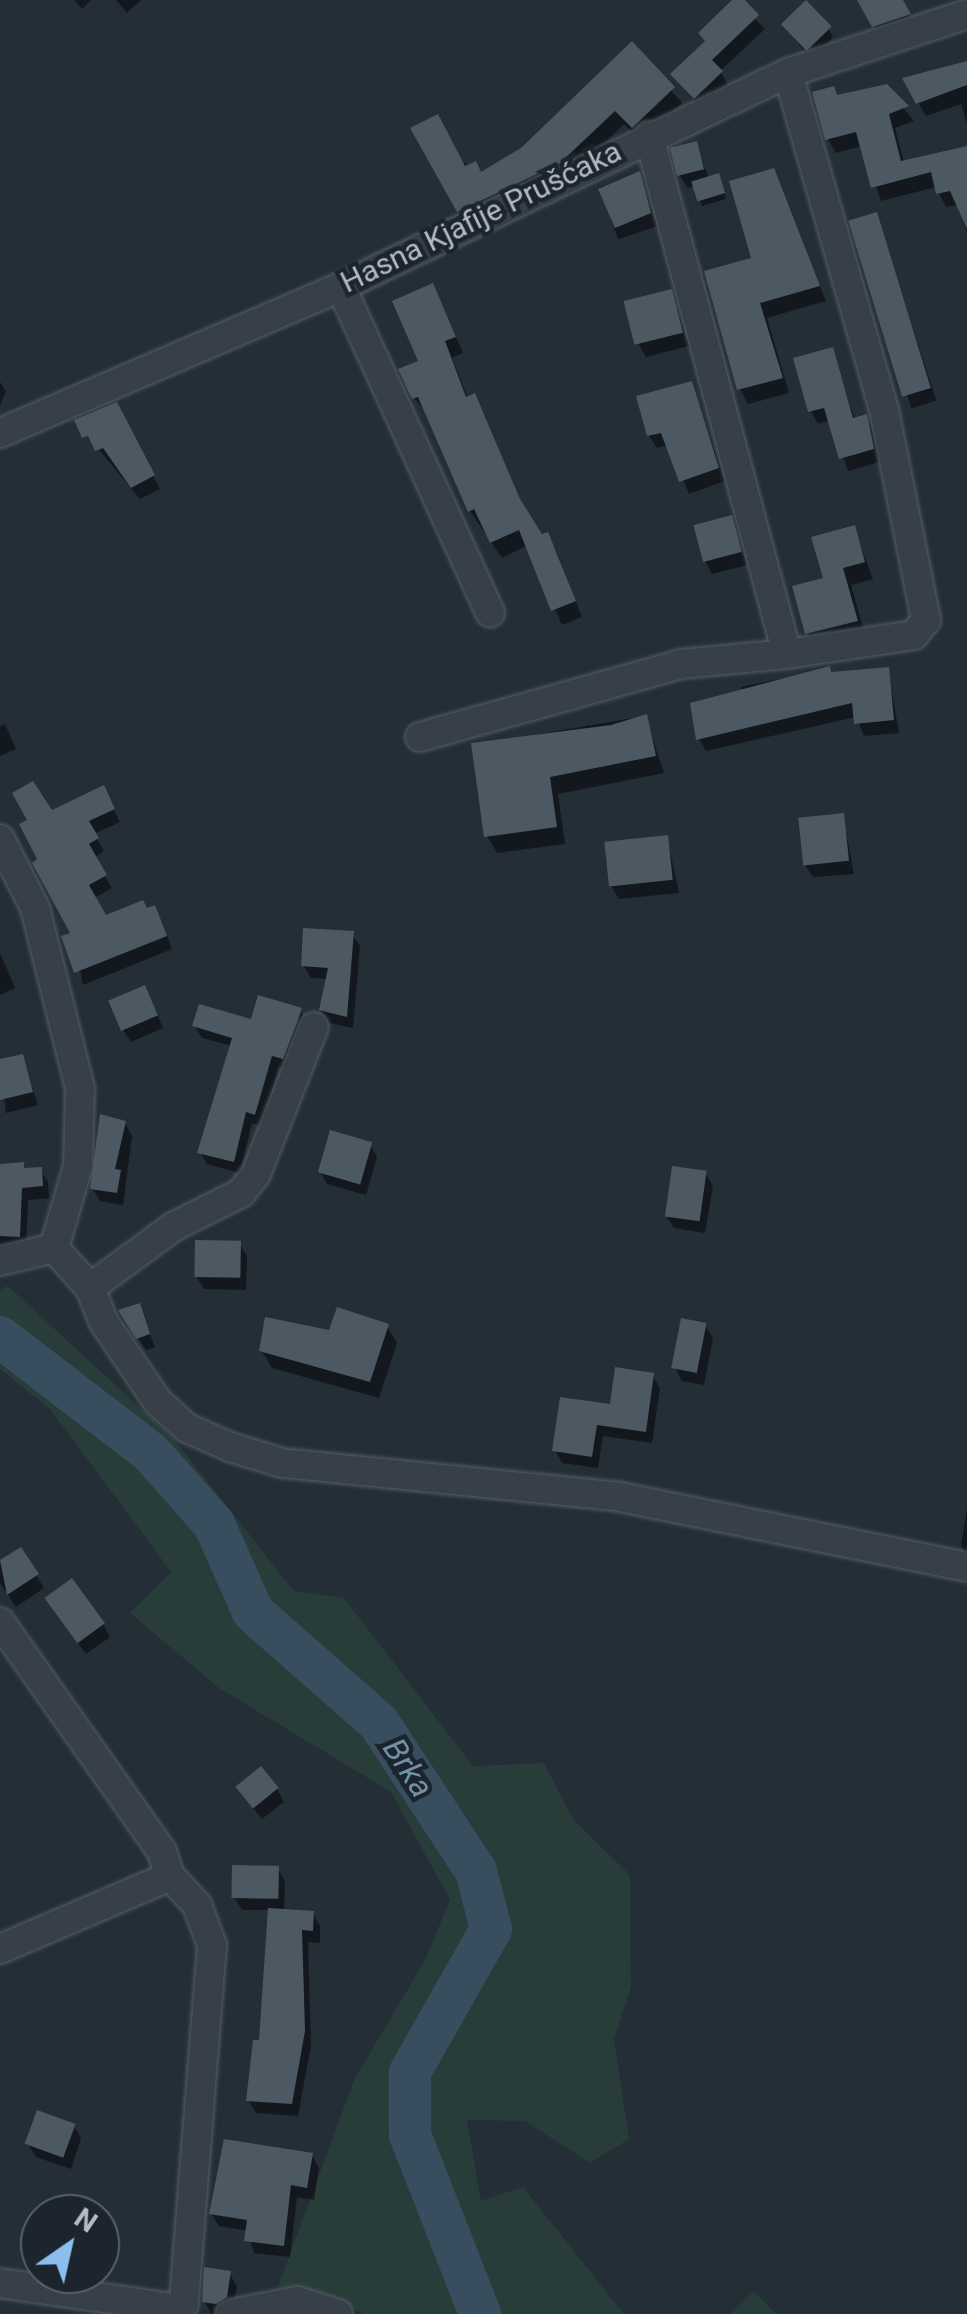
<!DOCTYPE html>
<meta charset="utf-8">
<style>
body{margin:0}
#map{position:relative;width:967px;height:2314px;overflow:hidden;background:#232e37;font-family:Roboto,sans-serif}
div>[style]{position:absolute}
.green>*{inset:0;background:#283c3a}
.shadow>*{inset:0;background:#0007;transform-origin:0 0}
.river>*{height:42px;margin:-21px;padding:0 21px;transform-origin:21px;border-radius:21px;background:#384d5d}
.building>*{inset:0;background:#4c5963;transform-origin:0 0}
.roads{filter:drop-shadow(0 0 2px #555e66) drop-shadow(0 0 2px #555e66)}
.minor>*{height:28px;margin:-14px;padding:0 14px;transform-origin:14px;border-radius:14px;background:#374048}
span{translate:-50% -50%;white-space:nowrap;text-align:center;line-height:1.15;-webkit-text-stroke:9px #1c252d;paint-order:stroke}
.street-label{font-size:30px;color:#b2bbc4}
.water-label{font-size:32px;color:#7490a5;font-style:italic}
.north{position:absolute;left:20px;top:2194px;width:100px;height:100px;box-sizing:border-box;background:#1c252d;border:2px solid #586169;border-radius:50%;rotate:34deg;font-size:28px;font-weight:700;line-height:40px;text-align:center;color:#b2bbc4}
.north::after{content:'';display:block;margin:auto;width:35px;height:45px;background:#8dbfee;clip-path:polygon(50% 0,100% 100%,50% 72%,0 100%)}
</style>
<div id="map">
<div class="green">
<i style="clip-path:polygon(8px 1286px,173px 1438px,294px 1591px,344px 1598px,473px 1766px,544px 1763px,573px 1819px,630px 1875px,631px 1987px,614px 2039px,629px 2139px,590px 2163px,525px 2121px,467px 2120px,481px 2201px,523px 2187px,624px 2314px,364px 2314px,307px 2290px,278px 2287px,354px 2080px,425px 1960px,450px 1900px,391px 1792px,219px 1688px,130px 1613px,171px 1572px,50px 1409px,0 1369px,0 1290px)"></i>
<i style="clip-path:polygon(754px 2291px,776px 2314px,731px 2314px)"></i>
</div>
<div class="shadow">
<i style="clip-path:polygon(74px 0,91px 0,82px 9px)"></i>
<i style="clip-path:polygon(116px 0,141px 0,127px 13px)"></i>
<i style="clip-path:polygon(736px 0,765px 29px,720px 71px,728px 86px,702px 110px,673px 75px,707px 43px)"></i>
<i style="clip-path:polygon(873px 0,900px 0,915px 27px,882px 38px,863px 6px)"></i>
<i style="clip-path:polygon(826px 24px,833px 37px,812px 60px,784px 26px)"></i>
<i style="clip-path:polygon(632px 45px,682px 103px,641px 142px,624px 124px,569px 177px,467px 225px,413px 129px,481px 174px,523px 150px)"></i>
<i style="clip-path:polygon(967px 64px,967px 124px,961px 104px,926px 116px,905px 80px)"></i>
<i style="clip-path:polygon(886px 87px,914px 121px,895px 128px,904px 163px,967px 148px,967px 232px,958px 205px,946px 207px,936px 187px,881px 201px,862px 146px,836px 153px,828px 139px,838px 97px)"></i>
<i style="clip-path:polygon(696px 146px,709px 178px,721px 181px,726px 199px,702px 206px,695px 186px,688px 188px,680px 176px,675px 150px)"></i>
<i style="clip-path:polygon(773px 171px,826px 301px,767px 318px,789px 393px,748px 404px,740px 389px,754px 260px)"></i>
<i style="left:639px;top:174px;width:55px;height:41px;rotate:71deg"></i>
<i style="left:876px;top:215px;width:195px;height:26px;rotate:72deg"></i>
<i style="clip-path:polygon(671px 292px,689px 346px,646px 357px,639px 345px)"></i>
<i style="clip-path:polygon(441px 302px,463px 353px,452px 358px,468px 399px,474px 396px,483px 411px,526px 514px,556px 550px,582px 617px,562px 625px,528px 545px,502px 558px,470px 511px,427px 412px,414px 398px)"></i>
<i style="clip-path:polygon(832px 350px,855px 420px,866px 417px,873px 430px,880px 462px,848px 471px,831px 420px,818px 424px,811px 411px,796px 360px)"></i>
<i style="clip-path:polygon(0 382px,6px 392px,0 405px)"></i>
<i style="clip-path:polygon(691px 383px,725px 481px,689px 494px,668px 445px,657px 448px,649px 436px,639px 398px)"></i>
<i style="clip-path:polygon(116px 405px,160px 489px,140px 499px,85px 433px)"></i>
<i style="clip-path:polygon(731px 518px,747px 565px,712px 574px,705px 561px)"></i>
<i style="clip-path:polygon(854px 528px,873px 579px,851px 585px,866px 638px,817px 650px,807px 633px)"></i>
<i style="clip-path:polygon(828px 669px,832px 675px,888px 670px,899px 733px,864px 736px,856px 717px,706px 751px,699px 739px,744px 697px,741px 687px)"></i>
<i style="clip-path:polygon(645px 716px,664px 773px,558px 794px,565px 844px,497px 853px,487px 836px,474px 745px)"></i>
<i style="clip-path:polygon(5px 724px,16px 749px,0 756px,0 726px)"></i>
<i style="clip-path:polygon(110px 801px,120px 822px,94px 834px,104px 851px,94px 858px,112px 888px,94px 898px,105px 918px,147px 911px,161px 921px,172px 949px,83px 985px,73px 934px,41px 860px,51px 813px)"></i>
<i style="clip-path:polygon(843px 816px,854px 874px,813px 877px,805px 865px)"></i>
<i style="clip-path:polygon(667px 837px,679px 893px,619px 899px,611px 886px)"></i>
<i style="clip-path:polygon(352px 934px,360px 946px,353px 1028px,329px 1023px,321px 1010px,328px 979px,311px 978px,303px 965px)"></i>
<i style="clip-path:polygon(0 953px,15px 988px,0 995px)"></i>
<i style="clip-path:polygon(151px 1000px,163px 1028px,131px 1042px,123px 1030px)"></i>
<i style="clip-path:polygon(300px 1010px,307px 1022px,289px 1070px,279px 1067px,262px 1126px,252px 1123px,240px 1173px,207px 1164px,200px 1152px,232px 1046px,202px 1038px,195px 1026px,253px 1022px)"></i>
<i style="clip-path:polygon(22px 1056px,38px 1105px,6px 1113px,0 1062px)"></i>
<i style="clip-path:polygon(125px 1123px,132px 1136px,123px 1205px,100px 1201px,92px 1188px)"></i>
<i style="clip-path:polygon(370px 1144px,377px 1157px,366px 1195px,327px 1184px,320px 1171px)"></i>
<i style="clip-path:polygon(0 1169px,40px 1169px,48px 1182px,49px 1198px,28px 1200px,26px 1249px,0 1247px)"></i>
<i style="clip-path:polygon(705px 1173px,713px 1186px,705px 1233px,674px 1228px,666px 1216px)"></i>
<i style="clip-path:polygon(239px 1243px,247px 1256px,246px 1290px,204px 1289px,196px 1276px)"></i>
<i style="clip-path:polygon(139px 1306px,155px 1347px,146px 1350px,128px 1324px)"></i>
<i style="clip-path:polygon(705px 1325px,713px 1338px,704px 1385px,682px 1381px,675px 1368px)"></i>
<i style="clip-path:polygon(387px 1326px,397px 1343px,379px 1398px,272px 1368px,261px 1350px)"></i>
<i style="clip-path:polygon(652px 1375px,660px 1388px,652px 1443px,603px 1436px,598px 1468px,562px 1463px,555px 1450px)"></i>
<i style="clip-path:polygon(967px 1508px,967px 1557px,961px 1546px)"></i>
<i style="clip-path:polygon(20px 1550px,44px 1588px,16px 1607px,0 1583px,0 1563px)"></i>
<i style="clip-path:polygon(55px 1612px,103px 1624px,110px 1637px,86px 1654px)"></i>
<i style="clip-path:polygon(277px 1789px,284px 1802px,262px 1819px,246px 1799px)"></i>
<i style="clip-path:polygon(277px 1868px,285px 1881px,284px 1912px,313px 1914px,320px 1926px,320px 1943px,308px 1942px,311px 2045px,298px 2116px,256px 2113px,248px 2100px,262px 2042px,270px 1910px,242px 1910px,234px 1897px)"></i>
<i style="clip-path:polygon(74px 2126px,81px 2138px,71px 2169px,36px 2157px,28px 2144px)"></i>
<i style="clip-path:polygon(312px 2155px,319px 2168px,314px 2200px,297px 2197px,290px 2257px,254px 2253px,248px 2231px,219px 2226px,211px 2213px)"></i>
<i style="clip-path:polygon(229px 2273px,237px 2286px,233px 2310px,212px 2314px,204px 2301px)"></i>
</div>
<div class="river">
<i style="left:0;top:1337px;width:189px;rotate:37.5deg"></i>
<i style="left:150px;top:1452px;width:96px;rotate:48.4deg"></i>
<i style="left:214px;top:1524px;width:96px;rotate:66.1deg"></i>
<i style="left:253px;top:1612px;width:168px;rotate:41.4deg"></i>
<i style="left:379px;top:1723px;width:177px;rotate:56.8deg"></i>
<i style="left:476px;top:1871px;width:60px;rotate:75.5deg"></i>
<i style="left:491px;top:1929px;width:164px;rotate:119.5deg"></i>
<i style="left:410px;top:2072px;width:63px;rotate:90deg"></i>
<i style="left:410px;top:2135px;width:192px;rotate:68.6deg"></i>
</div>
<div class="building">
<i style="clip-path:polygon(732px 0,745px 0,759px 15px,712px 60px,723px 71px,694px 99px,670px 74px,705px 41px,698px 33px)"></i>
<i style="left:806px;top:0;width:37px;height:35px;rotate:46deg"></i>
<i style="clip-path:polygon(857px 0,903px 0,911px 14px,872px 27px)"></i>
<i style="clip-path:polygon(632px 41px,675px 87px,632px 128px,615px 111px,560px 163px,457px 212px,410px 128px,438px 114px,465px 166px,476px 161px,481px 172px,521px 148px)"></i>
<i style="clip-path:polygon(967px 61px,967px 85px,916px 104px,902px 78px)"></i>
<i style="clip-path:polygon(887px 84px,909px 106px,889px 114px,901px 161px,967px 146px,967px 229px,950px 191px,936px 194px,931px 172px,871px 188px,856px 132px,825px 140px,812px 92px,834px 86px,837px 95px)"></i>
<i style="left:697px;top:141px;width:29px;height:28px;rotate:76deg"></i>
<i style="clip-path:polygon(774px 168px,820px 286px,760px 303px,783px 378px,737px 390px,704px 271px,751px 258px,729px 181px)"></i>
<i style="clip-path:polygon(640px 171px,651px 213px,615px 228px,598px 189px)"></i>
<i style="left:719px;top:173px;width:21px;height:29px;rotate:73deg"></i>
<i style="left:877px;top:212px;width:184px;height:30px;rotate:73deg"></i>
<i style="clip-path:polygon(433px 283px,456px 337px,445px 341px,466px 397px,475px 393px,520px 499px,542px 534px,548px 532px,576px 601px,551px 611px,519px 530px,490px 543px,474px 509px,468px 512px,418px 397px,412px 399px,398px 369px,418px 361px,392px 301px)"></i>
<i style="left:672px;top:289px;width:45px;height:50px;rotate:76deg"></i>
<i style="clip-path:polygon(833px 347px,853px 418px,867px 414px,874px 449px,839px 459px,824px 408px,808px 412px,793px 358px)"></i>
<i style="clip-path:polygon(692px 381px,719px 468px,679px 482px,661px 433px,647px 436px,636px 396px)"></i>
<i style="clip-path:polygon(117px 402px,155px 475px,131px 488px,103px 448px,95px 451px,88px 436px,82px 438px,74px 420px)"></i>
<i style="left:732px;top:515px;width:38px;height:40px;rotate:75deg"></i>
<i style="clip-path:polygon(855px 525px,865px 562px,843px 568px,858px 621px,805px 634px,792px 586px,823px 578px,811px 537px)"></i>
<i style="clip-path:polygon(830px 666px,831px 672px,889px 667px,894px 720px,854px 724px,852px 703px,696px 740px,690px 703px)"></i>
<i style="clip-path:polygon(647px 714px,656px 756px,550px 777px,557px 827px,484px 837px,471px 743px,611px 725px)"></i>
<i style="clip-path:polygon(33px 781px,52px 810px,104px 785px,115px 809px,89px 821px,99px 838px,89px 844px,107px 875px,89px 885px,106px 915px,143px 900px,147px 908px,155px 905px,167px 936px,74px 973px,61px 936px,70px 933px,32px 863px,37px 859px,19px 824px,27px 820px,12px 793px)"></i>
<i style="left:844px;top:813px;width:48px;height:46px;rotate:84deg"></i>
<i style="left:668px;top:835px;width:45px;height:64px;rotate:84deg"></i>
<i style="clip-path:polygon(303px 928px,354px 931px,347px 1017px,319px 1010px,328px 968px,301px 966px)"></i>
<i style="left:145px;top:985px;width:33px;height:40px;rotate:67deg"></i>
<i style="clip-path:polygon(258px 995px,302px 1008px,298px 1020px,283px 1059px,272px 1056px,255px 1115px,246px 1112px,234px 1162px,197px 1153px,232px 1038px,192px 1026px,199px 1004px,251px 1019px)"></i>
<i style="clip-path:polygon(23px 1054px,33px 1092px,0 1100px,0 1059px)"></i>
<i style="clip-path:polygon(100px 1114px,126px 1121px,115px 1169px,121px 1170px,117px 1193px,90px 1189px)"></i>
<i style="left:330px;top:1130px;width:44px;height:44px;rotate:16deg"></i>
<i style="clip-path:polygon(24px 1162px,24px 1168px,42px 1167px,43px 1186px,22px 1188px,20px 1237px,0 1236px,0 1164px)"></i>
<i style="left:672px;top:1166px;width:35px;height:51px;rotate:8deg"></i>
<i style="left:195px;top:1240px;width:46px;height:37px;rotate:1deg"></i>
<i style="clip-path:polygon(140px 1303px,150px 1334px,136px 1339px,118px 1310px)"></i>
<i style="clip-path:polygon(337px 1307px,389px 1324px,370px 1382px,259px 1351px,265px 1317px,329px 1330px)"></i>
<i style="left:681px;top:1318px;width:26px;height:51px;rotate:11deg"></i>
<i style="clip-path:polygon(615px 1367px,654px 1373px,646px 1432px,597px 1425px,592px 1457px,552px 1451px,560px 1397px,610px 1404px)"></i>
<i style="clip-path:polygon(21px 1547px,39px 1574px,7px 1595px,0 1560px)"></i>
<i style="left:72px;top:1578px;width:56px;height:34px;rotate:54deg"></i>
<i style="left:261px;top:1766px;width:28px;height:33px;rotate:51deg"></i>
<i style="left:232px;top:1865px;width:47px;height:33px;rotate:1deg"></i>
<i style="clip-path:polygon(268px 1908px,314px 1911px,313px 1931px,302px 1930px,305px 2031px,292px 2104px,246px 2101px,253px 2040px,259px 2040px)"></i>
<i style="left:37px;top:2110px;width:41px;height:36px;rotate:20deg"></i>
<i style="clip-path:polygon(224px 2139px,313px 2153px,307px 2188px,291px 2185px,284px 2246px,244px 2241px,247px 2220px,209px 2214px)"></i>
<i style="clip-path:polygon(204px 2267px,231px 2271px,227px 2297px,216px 2304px,202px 2302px)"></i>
</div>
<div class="roads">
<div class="minor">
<i style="left:649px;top:136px;width:536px;rotate:75.08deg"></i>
<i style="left:787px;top:654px;width:128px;rotate:-8.5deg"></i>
<i style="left:914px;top:635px;width:19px;rotate:-51deg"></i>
<i style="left:926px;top:620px;width:214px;rotate:-101.3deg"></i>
<i style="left:884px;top:410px;width:350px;rotate:-105.9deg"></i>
<i style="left:341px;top:287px;width:358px;rotate:65.4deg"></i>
<i style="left:0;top:433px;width:371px;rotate:-23.2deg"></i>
<i style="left:341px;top:287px;width:496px;rotate:-25.6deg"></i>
<i style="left:788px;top:73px;width:188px;rotate:-18.2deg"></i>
<i style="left:420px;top:737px;width:271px;rotate:-15.6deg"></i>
<i style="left:681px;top:664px;width:106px;rotate:-5.4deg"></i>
<i style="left:0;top:839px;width:77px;rotate:63.1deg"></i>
<i style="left:35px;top:908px;width:187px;rotate:76deg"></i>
<i style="left:80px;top:1089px;width:77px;rotate:91.5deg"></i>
<i style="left:78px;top:1166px;width:85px;rotate:106.3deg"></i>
<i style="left:54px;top:1248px;width:56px;rotate:166.5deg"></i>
<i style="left:54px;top:1248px;width:54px;rotate:48deg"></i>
<i style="left:90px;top:1288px;width:35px;rotate:68deg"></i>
<i style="left:103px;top:1321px;width:98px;rotate:55.8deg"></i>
<i style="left:158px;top:1402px;width:39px;rotate:42deg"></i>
<i style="left:187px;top:1428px;width:47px;rotate:23.8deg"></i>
<i style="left:230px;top:1447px;width:54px;rotate:17.1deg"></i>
<i style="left:282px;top:1463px;width:340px;rotate:5.7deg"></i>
<i style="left:620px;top:1497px;width:354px;rotate:11.4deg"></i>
<i style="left:90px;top:1288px;width:103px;rotate:-36.3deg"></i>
<i style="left:173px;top:1227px;width:76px;rotate:-26.6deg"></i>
<i style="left:241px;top:1193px;width:24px;rotate:-52deg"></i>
<i style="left:256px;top:1174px;width:158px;rotate:-68.5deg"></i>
<i style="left:0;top:1622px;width:281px;rotate:54.8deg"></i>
<i style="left:162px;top:1852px;width:25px;rotate:72deg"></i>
<i style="left:170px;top:1876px;width:40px;rotate:47deg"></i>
<i style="left:197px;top:1905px;width:43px;rotate:69.4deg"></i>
<i style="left:212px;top:1945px;width:360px;rotate:94.5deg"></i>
<i style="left:184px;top:2304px;width:12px;rotate:160deg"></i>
<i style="left:173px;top:2308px;width:175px;rotate:-171.8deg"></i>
<i style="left:0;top:1949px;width:185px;rotate:-23.2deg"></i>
<i style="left:230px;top:2314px;width:69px;rotate:-10.8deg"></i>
<i style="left:298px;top:2301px;width:42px;rotate:18deg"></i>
</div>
</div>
<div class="street-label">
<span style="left:481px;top:217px;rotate:-26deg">Hasna Kjafije Prušćaka</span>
</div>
<div class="water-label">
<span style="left:408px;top:1768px;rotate:57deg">Brka</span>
</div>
<div class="north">N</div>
</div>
